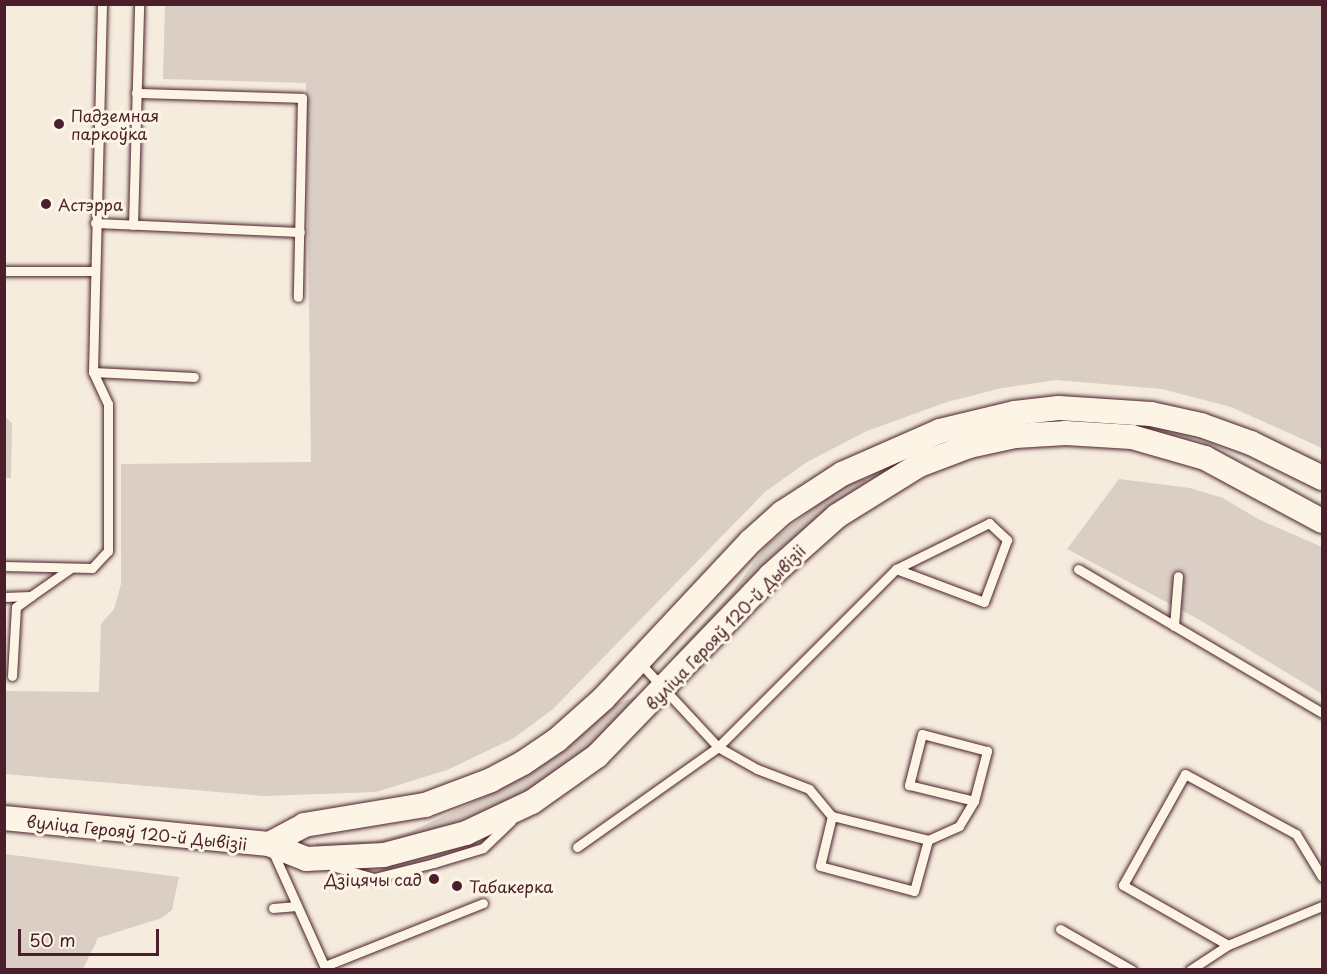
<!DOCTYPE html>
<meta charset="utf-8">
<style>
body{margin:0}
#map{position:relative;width:1327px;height:974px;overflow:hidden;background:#f5ecde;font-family:"Playpen Sans",sans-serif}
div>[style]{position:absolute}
.green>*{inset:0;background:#dbcec4}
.roads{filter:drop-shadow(0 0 2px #4a1f2b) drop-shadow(0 0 2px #4a1f2b)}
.service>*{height:9px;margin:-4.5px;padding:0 4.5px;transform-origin:4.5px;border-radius:4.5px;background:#fcf5e5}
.tertiary>*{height:24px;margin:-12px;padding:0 12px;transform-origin:12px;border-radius:12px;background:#fcf5e5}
.dots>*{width:16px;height:16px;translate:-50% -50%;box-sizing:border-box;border:3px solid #fcf5e5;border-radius:50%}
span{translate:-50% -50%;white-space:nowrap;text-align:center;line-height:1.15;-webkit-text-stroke:6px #fcf5e5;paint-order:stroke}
.poi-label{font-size:16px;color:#4a1f2b}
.left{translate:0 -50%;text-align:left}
.right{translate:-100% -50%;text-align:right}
.street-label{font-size:16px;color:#4a1f2b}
.frame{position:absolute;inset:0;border:6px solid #4a1f2b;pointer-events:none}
.scale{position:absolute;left:18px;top:929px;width:141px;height:27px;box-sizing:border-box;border:3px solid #4a1f2b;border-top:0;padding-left:8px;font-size:18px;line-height:21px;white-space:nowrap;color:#4a1f2b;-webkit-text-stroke:4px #fcf5e5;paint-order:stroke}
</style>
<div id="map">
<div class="green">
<i style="clip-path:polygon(165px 5px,1322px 5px,1322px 448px,1231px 407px,1162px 389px,1056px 380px,1002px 388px,947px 402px,867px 431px,807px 462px,765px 492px,553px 709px,514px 738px,447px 770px,376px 792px,264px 796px,5px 774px,5px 691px,99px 692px,101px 624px,114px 609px,121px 584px,121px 464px,311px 462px,306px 83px,163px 79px)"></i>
<i style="clip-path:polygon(4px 416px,12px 423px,11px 478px,5px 478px)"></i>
<i style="clip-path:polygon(857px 479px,868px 480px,774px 555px,676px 661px,675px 654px,733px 591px,767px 545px,827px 497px)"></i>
<i style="clip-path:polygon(1119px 479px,1190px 488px,1223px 498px,1258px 519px,1322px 547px,1322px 694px,1198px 619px,1067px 549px)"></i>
<i style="clip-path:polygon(635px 697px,639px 702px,572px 762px,540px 785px,487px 811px,422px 835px,376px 844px,316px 847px,316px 843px,375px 841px,412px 831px,501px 789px,559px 753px,615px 704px)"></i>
<i style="clip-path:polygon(5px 854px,179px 877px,172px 910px,162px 918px,98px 938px,83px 969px,5px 969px)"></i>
</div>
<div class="roads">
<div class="service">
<i style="left:136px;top:93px;width:166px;rotate:1.7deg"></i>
<i style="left:302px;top:98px;width:199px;rotate:91.2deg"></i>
<i style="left:95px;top:223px;width:205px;rotate:2.5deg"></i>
<i style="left:133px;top:225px;width:221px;rotate:-88.4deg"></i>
<i style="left:4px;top:271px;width:90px"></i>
<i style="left:93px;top:372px;width:101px;rotate:2.8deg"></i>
<i style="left:4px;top:566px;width:88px;rotate:1.3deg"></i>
<i style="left:92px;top:568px;width:23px;rotate:-47deg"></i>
<i style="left:108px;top:551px;width:147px;rotate:-90deg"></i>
<i style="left:108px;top:404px;width:35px;rotate:-115deg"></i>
<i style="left:93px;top:372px;width:368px;rotate:-88.6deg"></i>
<i style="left:1078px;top:569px;width:283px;rotate:30.5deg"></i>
<i style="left:4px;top:597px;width:27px;rotate:-2deg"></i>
<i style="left:31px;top:596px;width:49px;rotate:-35deg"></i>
<i style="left:1174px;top:626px;width:50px;rotate:-85.4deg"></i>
<i style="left:640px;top:663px;width:115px;rotate:47.1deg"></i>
<i style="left:718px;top:747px;width:45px;rotate:29.4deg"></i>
<i style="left:757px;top:769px;width:56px;rotate:21deg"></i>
<i style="left:809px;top:789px;width:35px;rotate:50deg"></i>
<i style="left:832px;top:816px;width:99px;rotate:14deg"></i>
<i style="left:928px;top:840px;width:34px;rotate:-24deg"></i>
<i style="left:959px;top:826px;width:29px;rotate:-59deg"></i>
<i style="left:974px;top:801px;width:52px;rotate:-75.4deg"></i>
<i style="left:987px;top:751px;width:67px;rotate:-165.3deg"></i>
<i style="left:922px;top:734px;width:53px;rotate:104.3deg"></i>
<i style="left:909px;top:785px;width:67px;rotate:13.8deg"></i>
<i style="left:12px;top:676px;width:69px;rotate:-86.7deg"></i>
<i style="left:16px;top:607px;width:19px;rotate:-36deg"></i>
<i style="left:832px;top:816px;width:51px;rotate:103.5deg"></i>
<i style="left:820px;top:866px;width:97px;rotate:14.9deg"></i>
<i style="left:914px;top:891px;width:53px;rotate:-74.6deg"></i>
<i style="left:577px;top:847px;width:173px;rotate:-35.3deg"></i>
<i style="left:718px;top:747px;width:252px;rotate:-45deg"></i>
<i style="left:896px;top:569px;width:104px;rotate:-26.3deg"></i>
<i style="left:989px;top:523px;width:25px;rotate:43deg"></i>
<i style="left:1007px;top:540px;width:66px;rotate:110.4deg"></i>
<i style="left:984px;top:602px;width:94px;rotate:-159.4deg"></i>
<i style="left:273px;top:852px;width:129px;rotate:65.8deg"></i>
<i style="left:332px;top:866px;width:44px;rotate:15.9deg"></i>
<i style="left:374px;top:878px;width:62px;rotate:-14deg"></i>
<i style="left:434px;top:863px;width:51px;rotate:-17deg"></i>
<i style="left:483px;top:848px;width:39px;rotate:-44deg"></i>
<i style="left:273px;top:908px;width:21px;rotate:-5deg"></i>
<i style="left:1060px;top:929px;width:83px;rotate:29.7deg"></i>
<i style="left:1228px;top:945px;width:121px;rotate:-150.3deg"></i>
<i style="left:1123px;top:885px;width:127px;rotate:-60.8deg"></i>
<i style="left:1185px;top:774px;width:126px;rotate:28.4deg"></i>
<i style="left:1296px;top:834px;width:50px;rotate:58.8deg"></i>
<i style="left:325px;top:966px;width:170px;rotate:-21.7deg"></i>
<i style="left:1190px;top:970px;width:45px;rotate:-33.3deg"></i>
<i style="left:1228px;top:945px;width:102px;rotate:-22.5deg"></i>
</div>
<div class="tertiary">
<i style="left:4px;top:818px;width:266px;rotate:5.6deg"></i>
<i style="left:269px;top:844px;width:40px;rotate:22deg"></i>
<i style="left:306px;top:859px;width:78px;rotate:-2.9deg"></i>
<i style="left:384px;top:855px;width:85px;rotate:-15deg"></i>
<i style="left:466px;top:833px;width:73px;rotate:-25.2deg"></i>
<i style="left:532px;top:802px;width:80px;rotate:-35.3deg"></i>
<i style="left:597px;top:756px;width:250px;rotate:-46.1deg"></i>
<i style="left:770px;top:576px;width:90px;rotate:-41.8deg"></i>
<i style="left:837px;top:516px;width:97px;rotate:-31.9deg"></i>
<i style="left:919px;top:465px;width:53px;rotate:-20.8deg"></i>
<i style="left:969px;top:446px;width:47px;rotate:-12.3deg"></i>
<i style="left:1015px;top:436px;width:51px;rotate:-3.4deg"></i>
<i style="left:1066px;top:433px;width:66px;rotate:3.5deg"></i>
<i style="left:1132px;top:437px;width:76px;rotate:16deg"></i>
<i style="left:1205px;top:458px;width:133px;rotate:28.3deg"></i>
<i style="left:269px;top:844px;width:40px;rotate:-28deg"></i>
<i style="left:304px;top:825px;width:123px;rotate:-9.4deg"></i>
<i style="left:425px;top:805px;width:71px;rotate:-20.7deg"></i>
<i style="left:491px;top:780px;width:36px;rotate:-28deg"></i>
<i style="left:523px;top:763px;width:41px;rotate:-34.1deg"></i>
<i style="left:557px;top:740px;width:62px;rotate:-41.7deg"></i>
<i style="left:603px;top:699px;width:216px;rotate:-46.9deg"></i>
<i style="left:751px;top:541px;width:42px;rotate:-42.1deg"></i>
<i style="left:782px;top:513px;width:72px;rotate:-33deg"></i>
<i style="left:842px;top:474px;width:107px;rotate:-23.7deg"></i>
<i style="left:940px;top:431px;width:77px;rotate:-13.5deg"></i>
<i style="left:1015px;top:413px;width:44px;rotate:-6.5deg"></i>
<i style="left:1059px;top:408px;width:92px;rotate:3.7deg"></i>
<i style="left:1151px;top:414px;width:51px;rotate:12.4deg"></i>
<i style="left:1201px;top:425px;width:53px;rotate:19.8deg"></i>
<i style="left:1251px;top:443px;width:79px;rotate:26.2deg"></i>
</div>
</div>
<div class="dots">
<i style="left:59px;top:124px;background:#4a1f2b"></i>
<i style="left:46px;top:204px;background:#4a1f2b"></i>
<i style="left:434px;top:879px;background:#4a1f2b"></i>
<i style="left:457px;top:886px;background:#4a1f2b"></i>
</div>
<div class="poi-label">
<span class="left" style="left:71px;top:124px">Падземная<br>паркоўка</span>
<span class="left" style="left:58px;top:204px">Астэрра</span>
<span class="right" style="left:422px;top:879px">Дзіцячы сад</span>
<span class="left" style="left:469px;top:886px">Табакерка</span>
</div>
<div class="street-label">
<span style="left:725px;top:627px;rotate:-46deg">вуліца Герояў 120-й Дывізіі</span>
<span style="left:137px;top:832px;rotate:6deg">вуліца Герояў 120-й Дывізіі</span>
</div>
<div class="frame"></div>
<div class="scale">50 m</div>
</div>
